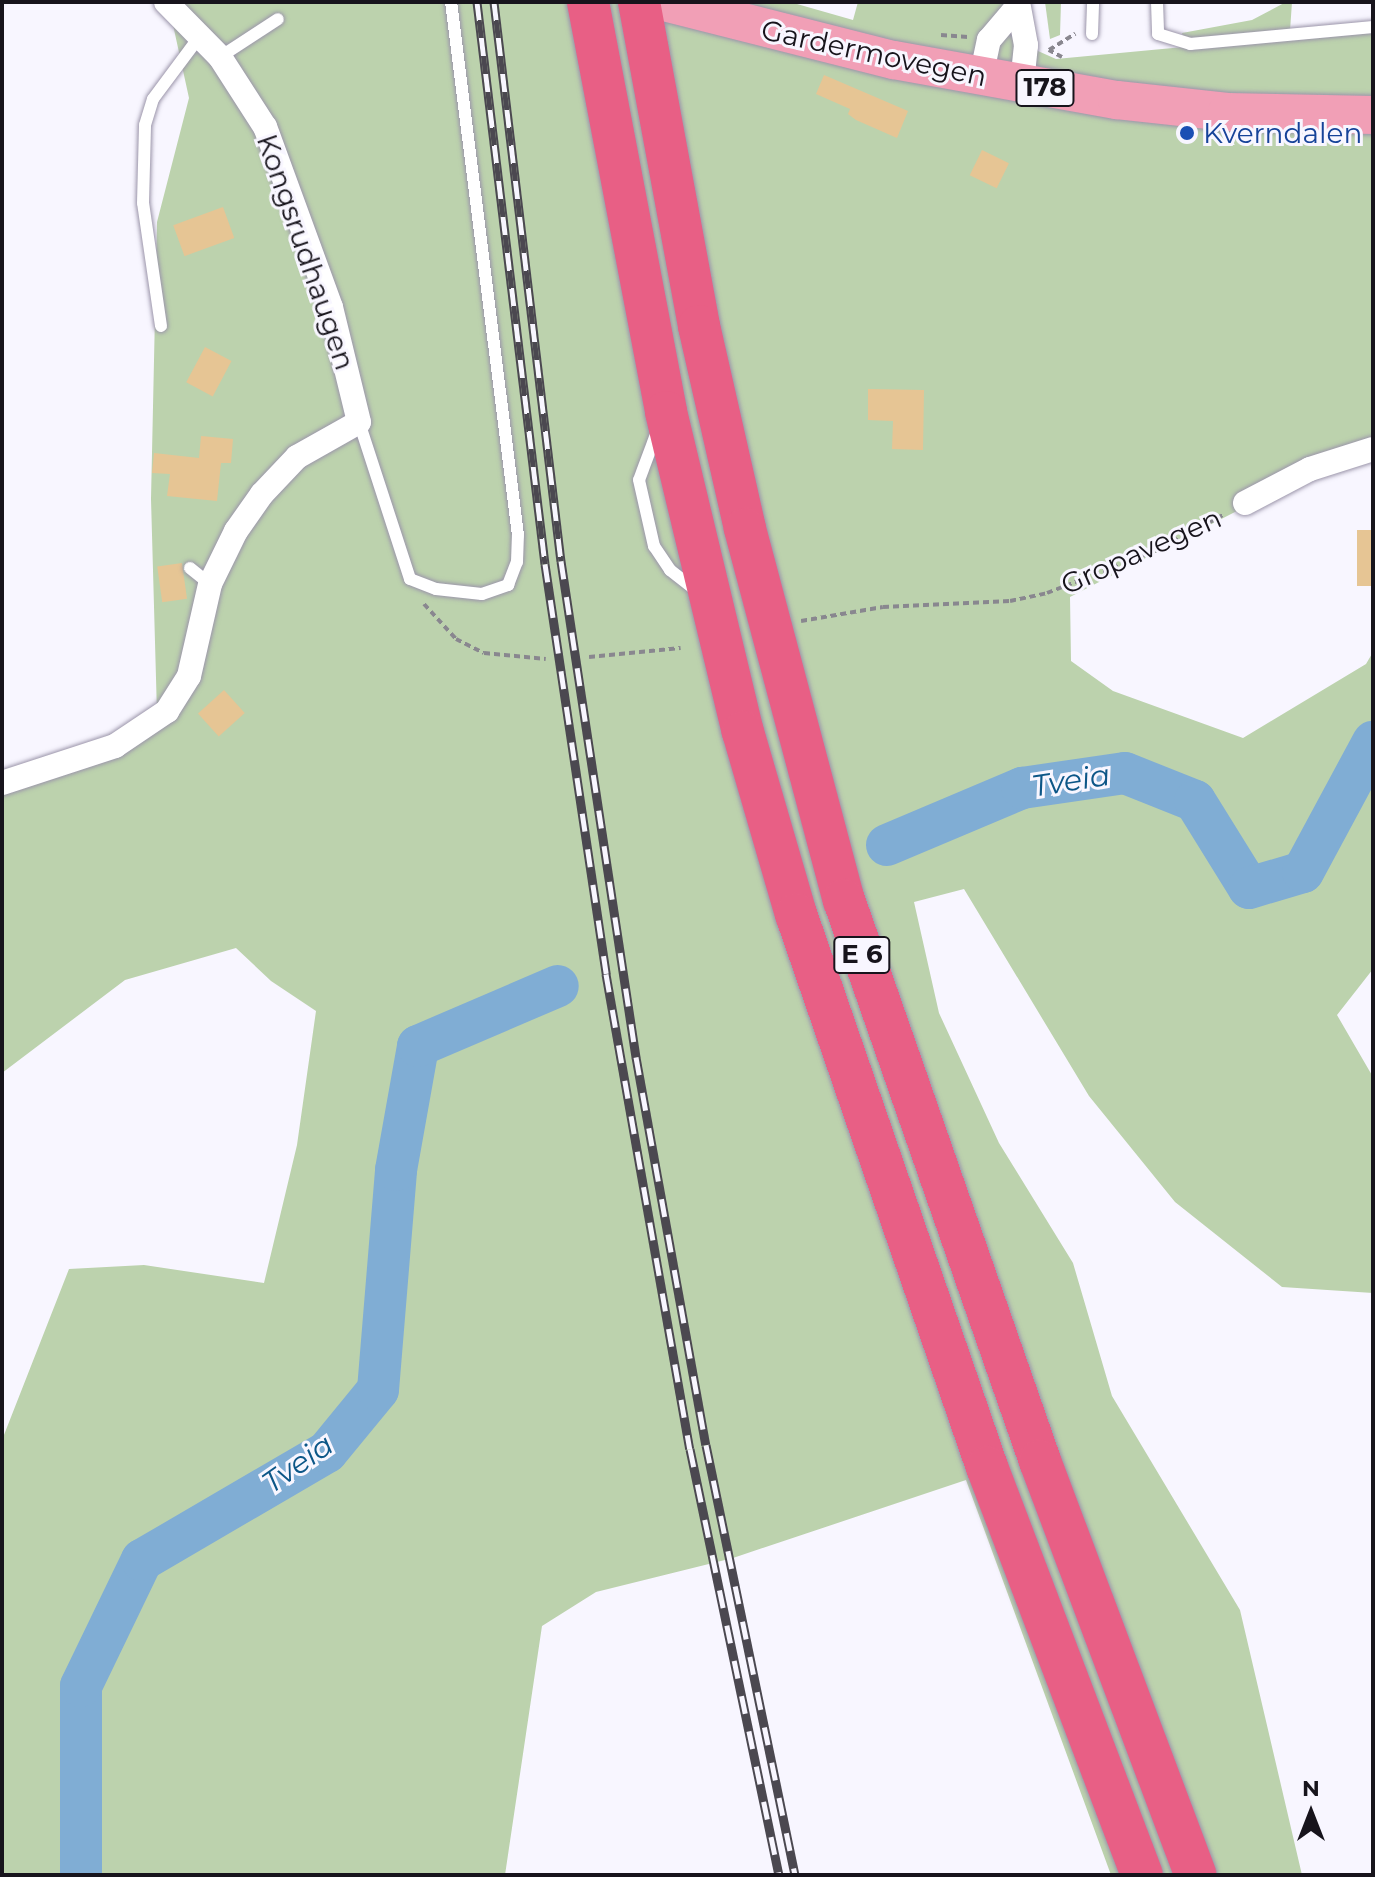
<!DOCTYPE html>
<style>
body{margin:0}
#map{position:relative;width:1375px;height:1877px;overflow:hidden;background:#f8f6ff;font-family:Montserrat,sans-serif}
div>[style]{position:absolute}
.green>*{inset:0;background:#bcd2ad}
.river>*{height:42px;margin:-21px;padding:0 21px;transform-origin:21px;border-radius:21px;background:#80add4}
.building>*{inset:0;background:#e6c594;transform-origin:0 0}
.path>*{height:4px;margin-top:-2px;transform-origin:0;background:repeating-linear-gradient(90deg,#89878f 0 6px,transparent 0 10px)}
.roads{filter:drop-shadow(0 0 2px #9b95aa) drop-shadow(0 0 2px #9b95aa)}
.service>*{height:12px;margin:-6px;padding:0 6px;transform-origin:6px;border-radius:6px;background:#fff}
.minor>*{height:24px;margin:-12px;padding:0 12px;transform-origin:12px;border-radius:12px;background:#fff}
.primary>*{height:38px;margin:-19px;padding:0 19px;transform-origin:19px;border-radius:19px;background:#f19fb6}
.motorway>*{height:42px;margin:-21px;padding:0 21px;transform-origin:21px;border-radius:21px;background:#e85f85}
.rail>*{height:9px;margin-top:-4.5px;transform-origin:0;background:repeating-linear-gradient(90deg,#f8f6ff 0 18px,#4b4850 0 36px);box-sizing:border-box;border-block:2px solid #4b4850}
.dots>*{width:22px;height:22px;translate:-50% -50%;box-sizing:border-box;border:4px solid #f8f6ff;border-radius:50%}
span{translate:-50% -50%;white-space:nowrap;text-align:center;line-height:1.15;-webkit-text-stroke:6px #f8f6ff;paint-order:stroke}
.shield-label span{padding:2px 6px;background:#f8f6ff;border:2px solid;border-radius:6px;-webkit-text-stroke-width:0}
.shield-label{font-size:26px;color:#17141c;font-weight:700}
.street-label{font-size:28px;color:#17141c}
.transit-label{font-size:28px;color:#164399}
.left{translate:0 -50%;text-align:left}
.water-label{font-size:30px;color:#0c5687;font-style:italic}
.frame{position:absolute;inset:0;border:4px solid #17141c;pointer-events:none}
.north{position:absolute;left:1271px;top:1773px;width:80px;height:80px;-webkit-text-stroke:6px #f8f6ff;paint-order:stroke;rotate:0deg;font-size:22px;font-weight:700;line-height:32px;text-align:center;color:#17141c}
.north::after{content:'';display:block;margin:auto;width:28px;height:36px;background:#17141c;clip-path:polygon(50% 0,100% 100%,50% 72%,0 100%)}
</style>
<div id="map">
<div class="green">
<i style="clip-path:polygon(168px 2px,790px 2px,853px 20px,858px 2px,1008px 2px,1013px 40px,1056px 59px,1194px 46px,1197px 39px,1183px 38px,1182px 33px,1252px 20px,1286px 2px,1292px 2px,1290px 31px,1373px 22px,1373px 446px,1363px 446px,1070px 597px,1071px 661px,1113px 691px,1243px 738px,1366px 664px,1373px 652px,1373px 969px,1337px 1015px,1373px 1077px,1373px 1293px,1282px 1287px,1175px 1202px,1089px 1096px,964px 889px,914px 902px,939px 1013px,999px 1143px,1073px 1263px,1112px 1396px,1240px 1610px,1302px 1875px,1111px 1875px,966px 1480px,733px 1558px,596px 1592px,542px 1626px,505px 1875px,2px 1875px,2px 1440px,69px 1269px,144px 1265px,264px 1283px,297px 1145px,316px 1011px,271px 981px,236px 948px,125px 980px,2px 1073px,2px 792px,157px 714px,151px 499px,157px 222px,189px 98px)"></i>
<i style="clip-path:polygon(1045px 2px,1061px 2px,1060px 35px,1050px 39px)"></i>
</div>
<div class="river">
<i style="left:887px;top:845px;width:147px;rotate:-22.9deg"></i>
<i style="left:1022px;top:788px;width:104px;rotate:-8.3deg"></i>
<i style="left:1125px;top:773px;width:75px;rotate:21.8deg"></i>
<i style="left:1195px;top:801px;width:102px;rotate:58.2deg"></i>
<i style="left:1249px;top:888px;width:56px;rotate:-16.5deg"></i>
<i style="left:1303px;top:872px;width:148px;rotate:-61.7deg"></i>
<i style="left:81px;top:1875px;width:189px;rotate:-90deg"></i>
<i style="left:81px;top:1686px;width:140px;rotate:-64.2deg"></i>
<i style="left:142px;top:1560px;width:214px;rotate:-30.3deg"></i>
<i style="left:327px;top:1452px;width:80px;rotate:-50.6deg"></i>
<i style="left:378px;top:1390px;width:221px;rotate:-85.3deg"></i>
<i style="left:396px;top:1170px;width:126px;rotate:-79.9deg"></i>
<i style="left:418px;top:1046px;width:152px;rotate:-23.2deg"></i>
</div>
<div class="building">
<i style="clip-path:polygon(824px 75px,908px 111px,897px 138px,856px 120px,848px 114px,850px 109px,816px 94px)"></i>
<i style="left:982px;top:150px;width:30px;height:28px;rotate:26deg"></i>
<i style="left:223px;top:207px;width:33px;height:53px;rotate:70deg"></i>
<i style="left:205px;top:347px;width:30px;height:40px;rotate:28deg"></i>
<i style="clip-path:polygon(868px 389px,924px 390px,923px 450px,892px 449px,893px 421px,868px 420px)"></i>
<i style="clip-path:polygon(201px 436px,233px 439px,231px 463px,221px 463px,217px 501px,167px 496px,170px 474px,152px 473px,154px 453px,199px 458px)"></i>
<i style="left:1357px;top:530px;width:16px;height:56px"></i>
<i style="left:182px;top:563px;width:36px;height:25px;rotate:82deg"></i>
<i style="left:224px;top:690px;width:31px;height:35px;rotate:48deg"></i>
</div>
<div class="path">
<i style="left:941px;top:35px;width:27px;rotate:4deg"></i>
<i style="left:1062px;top:57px;width:15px;rotate:-152deg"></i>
<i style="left:1049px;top:50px;width:31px;rotate:-32deg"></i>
<i style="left:424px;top:604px;width:47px;rotate:47.6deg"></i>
<i style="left:456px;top:639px;width:31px;rotate:27deg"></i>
<i style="left:484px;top:653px;width:62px;rotate:5.5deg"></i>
<i style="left:801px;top:621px;width:83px;rotate:-9.7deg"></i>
<i style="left:883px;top:607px;width:127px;rotate:-2.7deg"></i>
<i style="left:1010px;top:601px;width:38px;rotate:-12deg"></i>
<i style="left:1047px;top:593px;width:116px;rotate:-21.3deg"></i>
<i style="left:1155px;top:551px;width:79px;rotate:-27.9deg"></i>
<i style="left:589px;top:657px;width:92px;rotate:-5.6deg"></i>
</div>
<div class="roads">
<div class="service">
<i style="left:1157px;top:2px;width:32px;rotate:88deg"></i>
<i style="left:1158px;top:34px;width:34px;rotate:17deg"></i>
<i style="left:1190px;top:44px;width:184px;rotate:-5.3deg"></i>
<i style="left:1092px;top:34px;width:32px;rotate:-88deg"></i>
<i style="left:220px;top:57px;width:69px;rotate:-33.2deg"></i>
<i style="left:161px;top:326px;width:124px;rotate:-98.3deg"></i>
<i style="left:143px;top:203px;width:78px;rotate:-88.5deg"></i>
<i style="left:145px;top:125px;width:27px;rotate:-73deg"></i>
<i style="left:153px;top:99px;width:79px;rotate:-53.3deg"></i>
<i style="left:359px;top:422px;width:165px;rotate:72deg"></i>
<i style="left:410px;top:579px;width:28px;rotate:21deg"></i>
<i style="left:436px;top:589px;width:46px;rotate:6.2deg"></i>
<i style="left:482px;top:594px;width:28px;rotate:-19deg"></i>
<i style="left:508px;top:585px;width:25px;rotate:-69deg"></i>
<i style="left:517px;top:562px;width:27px;rotate:-88deg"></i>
<i style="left:518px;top:535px;width:537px;rotate:-97.16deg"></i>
<i style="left:658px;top:429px;width:54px;rotate:110.4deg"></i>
<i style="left:639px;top:480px;width:68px;rotate:77.2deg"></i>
<i style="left:654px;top:546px;width:29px;rotate:56deg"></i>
<i style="left:670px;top:570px;width:34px;rotate:38deg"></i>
<i style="left:190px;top:568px;width:26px;rotate:39deg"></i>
</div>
<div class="minor">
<i style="left:1018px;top:2px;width:44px;rotate:79.5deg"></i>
<i style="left:1026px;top:45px;width:39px;rotate:96deg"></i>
<i style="left:981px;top:77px;width:38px;rotate:-78deg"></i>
<i style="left:989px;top:40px;width:43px;rotate:-49.7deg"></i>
<i style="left:1245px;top:503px;width:73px;rotate:-27.6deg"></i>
<i style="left:1310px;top:469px;width:66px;rotate:-17.6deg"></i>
<i style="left:2px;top:783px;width:119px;rotate:-18.1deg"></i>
<i style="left:115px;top:746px;width:63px;rotate:-33.9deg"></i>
<i style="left:167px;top:711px;width:41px;rotate:-57.8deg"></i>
<i style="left:189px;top:676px;width:94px;rotate:-77.1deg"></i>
<i style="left:210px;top:584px;width:59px;rotate:-63.9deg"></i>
<i style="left:236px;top:531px;width:45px;rotate:-54.9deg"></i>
<i style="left:262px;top:494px;width:51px;rotate:-46.6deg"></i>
<i style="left:297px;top:457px;width:71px;rotate:-29.4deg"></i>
<i style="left:359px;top:422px;width:118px;rotate:-103.7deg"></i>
<i style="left:331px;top:307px;width:192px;rotate:-110.1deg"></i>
<i style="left:265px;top:127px;width:83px;rotate:-122.7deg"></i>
<i style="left:220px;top:57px;width:77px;rotate:-134.5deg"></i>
</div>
<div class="primary">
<i style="left:664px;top:2px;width:237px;rotate:14.2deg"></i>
<i style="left:894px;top:60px;width:227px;rotate:10.2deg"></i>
<i style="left:1117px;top:100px;width:111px;rotate:6.2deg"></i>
<i style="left:1227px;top:112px;width:146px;rotate:1.2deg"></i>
</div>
<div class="motorway">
<i style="left:588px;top:2px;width:417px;rotate:79.2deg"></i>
<i style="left:666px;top:412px;width:329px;rotate:76.5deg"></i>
<i style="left:743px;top:732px;width:190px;rotate:73.8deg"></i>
<i style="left:796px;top:914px;width:585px;rotate:70.95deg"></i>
<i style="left:987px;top:1467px;width:436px;rotate:69.2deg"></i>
<i style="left:639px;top:2px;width:330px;rotate:79.5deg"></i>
<i style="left:699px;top:326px;width:208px;rotate:77.2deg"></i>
<i style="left:745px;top:529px;width:384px;rotate:75.1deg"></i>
<i style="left:844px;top:900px;width:594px;rotate:70.74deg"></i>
<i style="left:1040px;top:1461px;width:442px;rotate:69.4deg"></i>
</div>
</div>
<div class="rail">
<i style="left:477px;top:2px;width:566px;rotate:83.1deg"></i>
<i style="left:545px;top:564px;width:415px;rotate:81.5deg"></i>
<i style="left:606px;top:974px;width:482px;rotate:80deg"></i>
<i style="left:690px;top:1449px;width:435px;rotate:78.2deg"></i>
<i style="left:494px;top:2px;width:563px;rotate:83.17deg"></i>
<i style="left:561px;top:561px;width:502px;rotate:81.4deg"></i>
<i style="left:636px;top:1057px;width:394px;rotate:79.8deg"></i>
<i style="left:706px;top:1445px;width:439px;rotate:78.3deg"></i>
</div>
<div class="dots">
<i style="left:1187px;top:133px;background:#1a4fb4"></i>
</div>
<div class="shield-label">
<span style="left:1045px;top:88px">178</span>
<span style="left:862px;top:955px">E 6</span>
</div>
<div class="street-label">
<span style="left:874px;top:53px;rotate:12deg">Gardermovegen</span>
<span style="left:306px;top:252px;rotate:71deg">Kongsrudhaugen</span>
<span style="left:1141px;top:551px;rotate:-24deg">Gropavegen</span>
</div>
<div class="transit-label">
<span class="left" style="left:1203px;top:133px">Kverndalen</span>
</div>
<div class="water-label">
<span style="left:1071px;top:781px;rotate:-9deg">Tveia</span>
<span style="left:298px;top:1464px;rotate:-35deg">Tveia</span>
</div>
<div class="frame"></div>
<div class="north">N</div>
</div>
